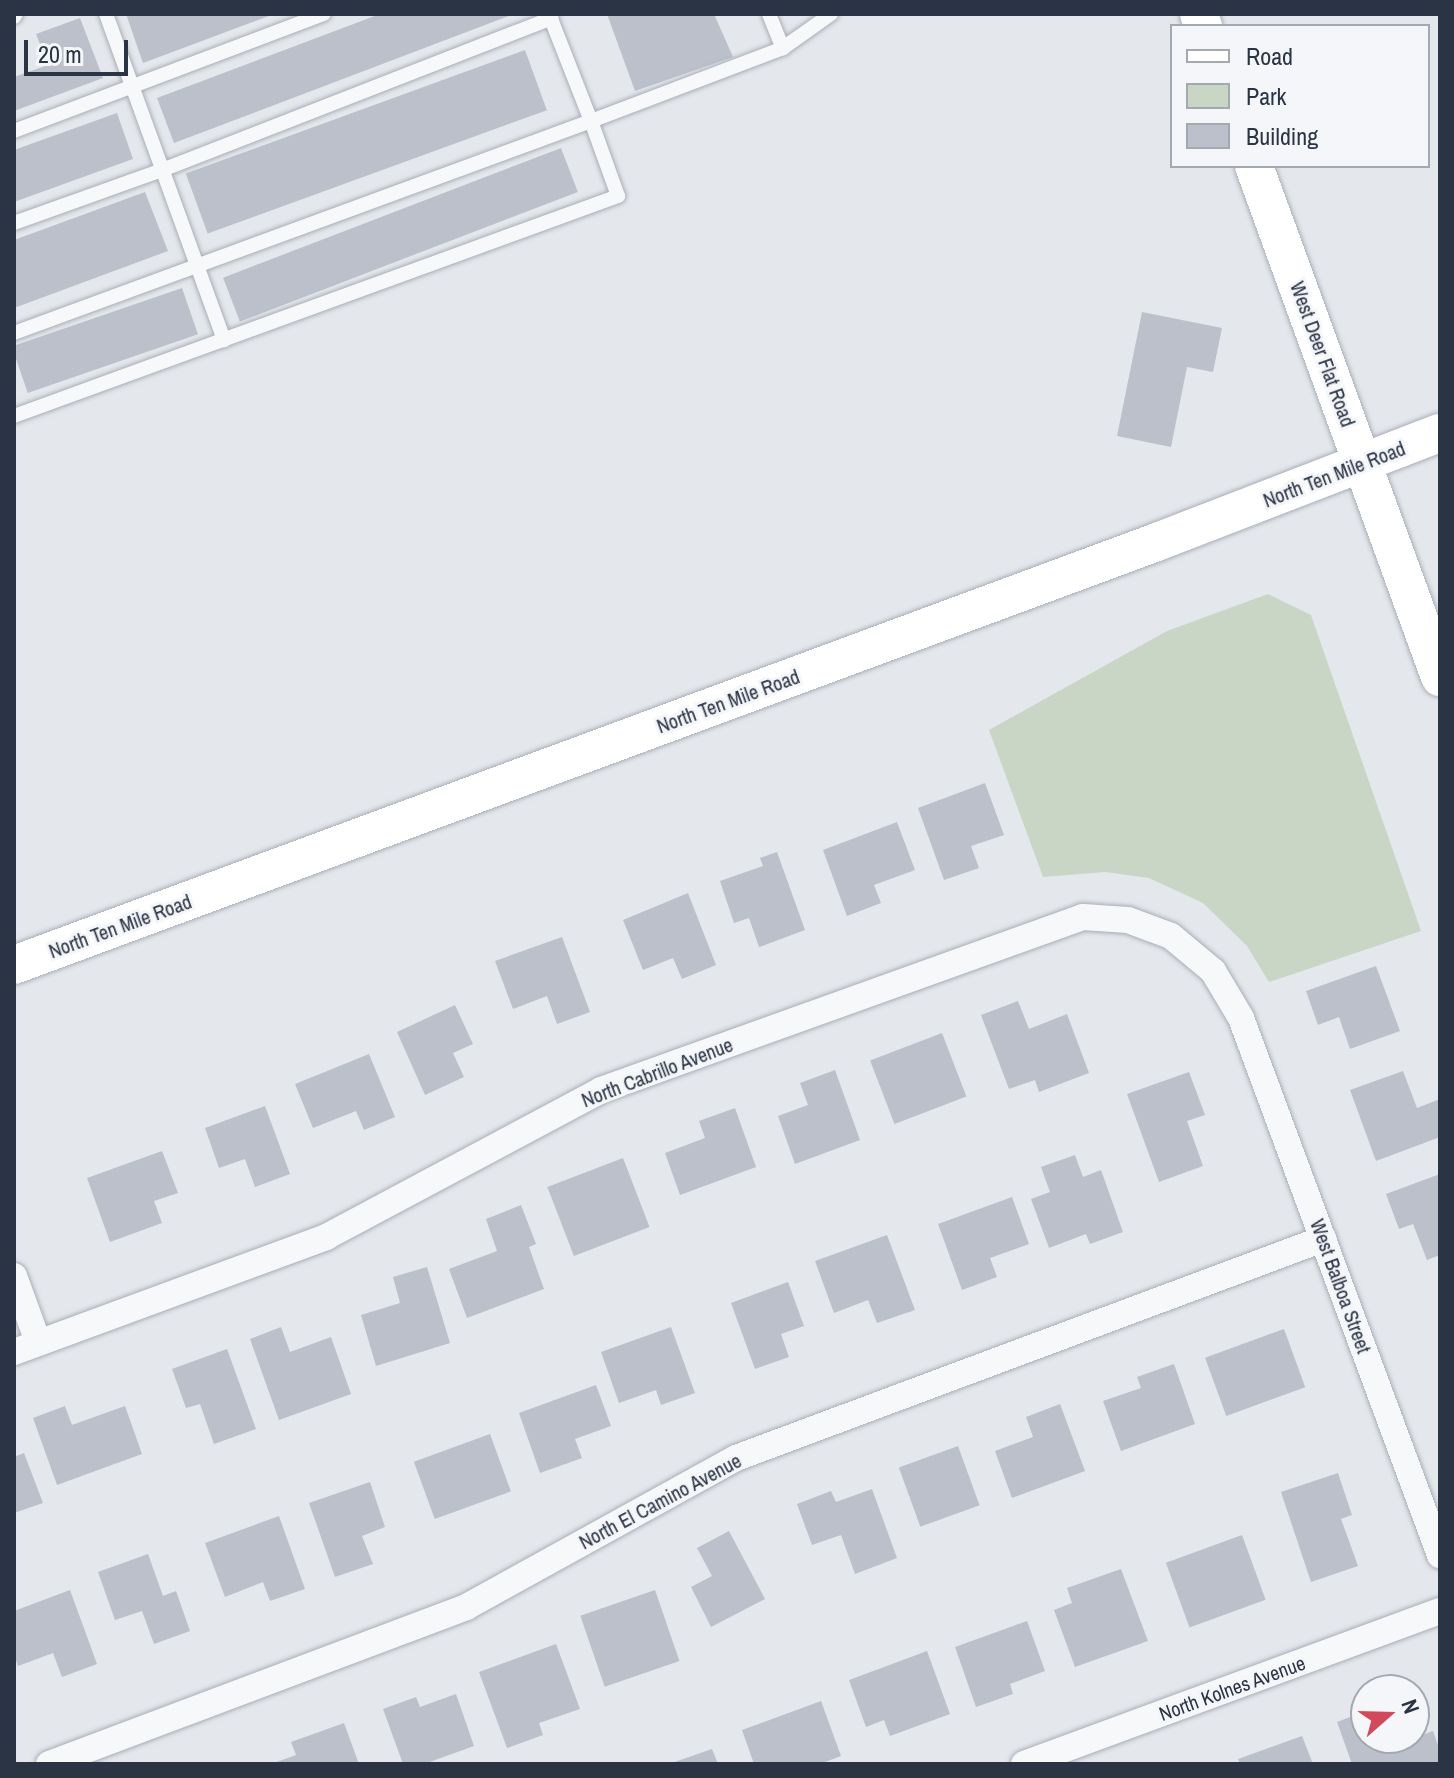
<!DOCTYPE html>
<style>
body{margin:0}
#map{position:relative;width:1454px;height:1778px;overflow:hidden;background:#e4e7ec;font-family:"Archivo Narrow",sans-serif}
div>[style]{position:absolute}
.green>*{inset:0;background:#c9d6c5}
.building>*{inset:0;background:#bbc0ca;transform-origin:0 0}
.roads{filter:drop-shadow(0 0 2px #a9aeb7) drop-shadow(0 0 2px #a9aeb7)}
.lane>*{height:14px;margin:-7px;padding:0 7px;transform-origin:7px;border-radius:7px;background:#f7f8fa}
.street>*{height:26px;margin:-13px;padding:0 13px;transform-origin:13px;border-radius:13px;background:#f7f8fa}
.secondary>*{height:38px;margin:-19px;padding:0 19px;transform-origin:19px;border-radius:19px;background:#fff}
span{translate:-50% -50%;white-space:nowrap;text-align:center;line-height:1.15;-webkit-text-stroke:6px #f4f6f9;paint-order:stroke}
.street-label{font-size:20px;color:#2b3445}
.frame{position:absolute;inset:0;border:16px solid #2b3445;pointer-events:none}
.legend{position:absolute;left:1170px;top:24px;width:260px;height:144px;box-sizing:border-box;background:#f4f6f9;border:2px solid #a4a8b1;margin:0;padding:10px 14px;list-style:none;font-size:24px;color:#2b3445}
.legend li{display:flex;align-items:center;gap:16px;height:40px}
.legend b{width:40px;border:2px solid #a4a8b1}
.north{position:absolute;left:1350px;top:1674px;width:80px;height:80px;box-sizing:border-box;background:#f4f6f9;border:2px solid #a4a8b1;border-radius:50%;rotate:70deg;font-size:22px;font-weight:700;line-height:32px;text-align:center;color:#2b3445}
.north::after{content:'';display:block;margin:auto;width:28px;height:36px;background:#d1495b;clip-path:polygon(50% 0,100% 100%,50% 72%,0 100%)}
.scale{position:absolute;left:24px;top:40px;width:104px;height:36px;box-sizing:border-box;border:4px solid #2b3445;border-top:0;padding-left:10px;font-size:24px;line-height:28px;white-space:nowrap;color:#2b3445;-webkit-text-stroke:6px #f4f6f9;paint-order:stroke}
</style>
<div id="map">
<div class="green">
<i style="clip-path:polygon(1268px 594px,1311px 615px,1421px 931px,1269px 982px,1247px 946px,1203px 903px,1149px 878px,1105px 872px,1043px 877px,989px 730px,1167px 631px)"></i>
</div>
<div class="building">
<i style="clip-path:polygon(126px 14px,274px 14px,143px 63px)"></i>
<i style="clip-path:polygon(380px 14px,514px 14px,174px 143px,157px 98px)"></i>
<i style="clip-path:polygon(607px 14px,714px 14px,733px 57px,635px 91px)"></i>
<i style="clip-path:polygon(80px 18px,103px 78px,14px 111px,14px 77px,48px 65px,36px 34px)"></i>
<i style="left:525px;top:50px;width:64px;height:361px;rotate:70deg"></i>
<i style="clip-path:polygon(117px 113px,133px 159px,14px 202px,14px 150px)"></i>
<i style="left:561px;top:148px;width:47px;height:362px;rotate:69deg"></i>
<i style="clip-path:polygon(145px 192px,168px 251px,14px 308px,14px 240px)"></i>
<i style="left:182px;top:288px;width:49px;height:180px;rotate:71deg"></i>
<i style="clip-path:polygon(1142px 312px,1222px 328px,1213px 372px,1187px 367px,1171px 447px,1117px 436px)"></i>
<i style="clip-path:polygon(985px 783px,1004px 835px,971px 846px,979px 868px,944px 880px,918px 808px)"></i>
<i style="clip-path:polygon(897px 822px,915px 870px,874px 885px,881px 903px,847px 916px,823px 850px)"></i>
<i style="clip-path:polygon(777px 852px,805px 930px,759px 947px,749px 918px,734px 923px,720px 881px,763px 866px,760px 858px)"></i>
<i style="clip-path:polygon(688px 893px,716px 965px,682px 979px,673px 958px,643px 970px,623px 920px)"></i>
<i style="clip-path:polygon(562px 937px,590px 1012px,557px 1024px,547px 996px,513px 1009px,495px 961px)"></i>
<i style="clip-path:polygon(1376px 966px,1400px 1031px,1350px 1049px,1339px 1017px,1318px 1025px,1306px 991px)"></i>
<i style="clip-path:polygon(1018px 1001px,1029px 1029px,1067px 1014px,1089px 1073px,1039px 1092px,1035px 1080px,1009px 1089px,981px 1015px)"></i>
<i style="clip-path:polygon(455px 1005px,473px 1044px,453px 1053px,464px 1077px,425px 1095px,397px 1032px)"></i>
<i style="left:942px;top:1033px;width:68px;height:77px;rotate:69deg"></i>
<i style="clip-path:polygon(369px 1054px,395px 1117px,364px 1130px,356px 1111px,313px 1128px,295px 1084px)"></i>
<i style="clip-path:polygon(835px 1070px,860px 1140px,795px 1164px,778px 1116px,808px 1105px,800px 1083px)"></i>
<i style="clip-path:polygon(1403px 1071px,1417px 1108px,1440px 1099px,1440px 1137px,1376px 1161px,1350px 1090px)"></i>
<i style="clip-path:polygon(1189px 1072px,1205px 1115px,1187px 1121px,1203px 1166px,1159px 1182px,1127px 1094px)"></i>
<i style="clip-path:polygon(265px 1106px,290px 1174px,255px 1187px,245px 1159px,219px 1168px,205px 1128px)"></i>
<i style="clip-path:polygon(735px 1108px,756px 1167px,680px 1195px,665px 1153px,705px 1138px,699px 1121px)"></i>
<i style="clip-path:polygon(162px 1151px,178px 1193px,154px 1201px,162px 1223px,110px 1242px,87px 1178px)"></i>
<i style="clip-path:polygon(1075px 1155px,1083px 1177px,1101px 1170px,1123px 1232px,1090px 1244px,1086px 1234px,1049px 1248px,1031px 1199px,1050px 1192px,1041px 1167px)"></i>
<i style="left:623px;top:1158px;width:74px;height:81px;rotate:69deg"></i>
<i style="clip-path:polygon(1440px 1174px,1440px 1255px,1427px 1260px,1413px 1224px,1399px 1229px,1386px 1194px)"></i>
<i style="clip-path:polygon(1012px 1197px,1029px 1244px,990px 1258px,997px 1277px,962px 1290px,938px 1224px)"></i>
<i style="clip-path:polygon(521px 1205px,536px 1244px,529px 1247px,544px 1289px,467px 1318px,449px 1269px,497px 1251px,486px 1219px)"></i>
<i style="clip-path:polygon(887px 1235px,915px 1310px,877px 1323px,868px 1300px,834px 1313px,815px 1261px)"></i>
<i style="clip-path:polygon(427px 1267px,450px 1343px,376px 1366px,361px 1315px,400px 1303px,393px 1277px)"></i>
<i style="clip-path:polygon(788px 1282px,804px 1326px,781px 1334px,789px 1357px,755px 1369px,731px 1303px)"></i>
<i style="clip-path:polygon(281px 1327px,290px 1352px,331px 1337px,351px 1394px,279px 1420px,250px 1339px)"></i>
<i style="clip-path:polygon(671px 1327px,695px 1393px,661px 1405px,656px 1390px,619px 1403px,601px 1352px)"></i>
<i style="left:1284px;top:1329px;width:62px;height:84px;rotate:70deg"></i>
<i style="clip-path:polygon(227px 1349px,256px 1429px,214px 1444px,200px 1404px,186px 1408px,172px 1369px)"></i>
<i style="clip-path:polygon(1174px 1364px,1195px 1424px,1121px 1451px,1103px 1401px,1141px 1388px,1137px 1377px)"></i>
<i style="clip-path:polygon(596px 1385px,611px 1426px,575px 1439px,582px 1458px,540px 1473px,519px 1413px)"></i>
<i style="clip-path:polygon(1060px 1404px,1085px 1471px,1012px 1498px,995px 1451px,1033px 1437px,1026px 1417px)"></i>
<i style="clip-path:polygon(65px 1406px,72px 1425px,125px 1406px,142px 1454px,57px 1485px,33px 1418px)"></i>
<i style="left:490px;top:1434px;width:61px;height:81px;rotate:70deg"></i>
<i style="left:958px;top:1446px;width:63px;height:63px;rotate:70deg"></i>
<i style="clip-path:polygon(24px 1453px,43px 1503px,14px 1513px,14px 1457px)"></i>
<i style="clip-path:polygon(1338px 1473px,1352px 1515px,1341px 1519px,1358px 1566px,1311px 1582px,1281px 1492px)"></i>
<i style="clip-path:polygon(370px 1482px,385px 1527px,362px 1536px,373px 1564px,335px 1577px,309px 1503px)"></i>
<i style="clip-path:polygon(872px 1489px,897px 1558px,855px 1574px,841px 1535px,812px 1545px,797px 1504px,831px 1491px,836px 1502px)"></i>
<i style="clip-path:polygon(279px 1516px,305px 1589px,270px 1601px,263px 1582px,225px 1597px,205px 1543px)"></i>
<i style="clip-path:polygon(729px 1531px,765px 1599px,711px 1627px,691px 1587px,712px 1576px,697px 1548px)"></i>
<i style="left:1242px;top:1535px;width:69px;height:81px;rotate:70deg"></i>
<i style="clip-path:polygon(148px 1554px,163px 1596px,176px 1591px,190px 1631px,154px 1644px,142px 1611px,115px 1620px,98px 1572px)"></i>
<i style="clip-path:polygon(1121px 1569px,1148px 1641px,1075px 1667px,1054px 1610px,1072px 1603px,1067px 1588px)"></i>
<i style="clip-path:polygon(70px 1590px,97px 1664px,62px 1677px,53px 1653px,18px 1666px,14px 1655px,14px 1611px)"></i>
<i style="left:655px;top:1590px;width:75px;height:79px;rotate:71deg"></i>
<i style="clip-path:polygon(1027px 1621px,1045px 1671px,1010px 1684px,1013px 1694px,976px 1707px,955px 1647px)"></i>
<i style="clip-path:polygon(556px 1644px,580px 1709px,539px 1723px,543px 1735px,507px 1748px,479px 1672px)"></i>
<i style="clip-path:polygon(927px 1651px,950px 1714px,890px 1736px,884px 1720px,866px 1727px,849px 1680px)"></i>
<i style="clip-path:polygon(456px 1694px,474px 1746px,424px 1764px,403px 1764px,383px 1709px,416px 1697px,420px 1707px)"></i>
<i style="clip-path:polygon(821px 1701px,841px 1756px,820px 1764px,754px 1764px,742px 1730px)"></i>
<i style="clip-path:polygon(1366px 1711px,1366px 1738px,1379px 1738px,1383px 1749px,1433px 1731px,1440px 1751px,1440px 1764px,1352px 1764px,1337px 1722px)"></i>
<i style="clip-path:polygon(344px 1723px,359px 1764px,271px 1764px,296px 1755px,291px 1742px)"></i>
<i style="clip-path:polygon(1302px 1736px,1313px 1764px,1240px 1764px,1238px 1759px)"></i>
<i style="clip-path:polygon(712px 1749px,718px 1764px,669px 1764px)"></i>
</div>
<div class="roads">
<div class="lane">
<i style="left:106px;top:14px;width:347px;rotate:70.1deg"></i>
<i style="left:769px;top:14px;width:37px;rotate:68deg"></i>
<i style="left:14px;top:17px;width:4px;rotate:-56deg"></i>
<i style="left:14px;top:131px;width:331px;rotate:-20.7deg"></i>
<i style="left:14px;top:223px;width:157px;rotate:-19.7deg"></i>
<i style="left:162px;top:170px;width:418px;rotate:-21.3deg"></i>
<i style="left:14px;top:333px;width:615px;rotate:-20.17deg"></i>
<i style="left:591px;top:121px;width:115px;rotate:-111.4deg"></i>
<i style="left:14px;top:416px;width:643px;rotate:-20.01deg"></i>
<i style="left:618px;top:196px;width:80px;rotate:-109.8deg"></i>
<i style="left:591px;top:121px;width:205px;rotate:-20.8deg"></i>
<i style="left:783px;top:48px;width:59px;rotate:-35.3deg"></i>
</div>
<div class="street">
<i style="left:14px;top:1276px;width:70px;rotate:70deg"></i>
<i style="left:14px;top:1352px;width:333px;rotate:-20.2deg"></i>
<i style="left:326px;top:1237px;width:312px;rotate:-28.1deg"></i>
<i style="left:601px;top:1090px;width:512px;rotate:-19.74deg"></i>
<i style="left:1083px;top:917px;width:45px;rotate:3.8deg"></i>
<i style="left:1128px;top:920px;width:46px;rotate:20.4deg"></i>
<i style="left:1171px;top:936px;width:55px;rotate:39.8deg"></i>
<i style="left:1213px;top:971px;width:55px;rotate:59.2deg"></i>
<i style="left:1241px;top:1018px;width:573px;rotate:69.67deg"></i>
<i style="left:49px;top:1764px;width:446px;rotate:-20.6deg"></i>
<i style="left:466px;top:1607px;width:308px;rotate:-28.9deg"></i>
<i style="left:736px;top:1458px;width:627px;rotate:-20.46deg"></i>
<i style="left:1024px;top:1764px;width:443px;rotate:-20.2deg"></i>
</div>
<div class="secondary">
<i style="left:1199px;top:14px;width:13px;rotate:72deg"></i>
<i style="left:1254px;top:166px;width:544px;rotate:70deg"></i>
<i style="left:14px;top:965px;width:1219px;rotate:-20.31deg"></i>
<i style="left:1157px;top:542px;width:303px;rotate:-21.1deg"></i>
</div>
</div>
<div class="street-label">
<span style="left:1323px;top:354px;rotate:70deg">West Deer Flat Road</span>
<span style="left:1334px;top:474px;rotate:-21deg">North Ten Mile Road</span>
<span style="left:728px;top:701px;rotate:-20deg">North Ten Mile Road</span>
<span style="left:120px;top:926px;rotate:-20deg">North Ten Mile Road</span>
<span style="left:657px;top:1072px;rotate:-21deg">North Cabrillo Avenue</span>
<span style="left:1341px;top:1286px;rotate:70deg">West Balboa Street</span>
<span style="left:660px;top:1501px;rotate:-28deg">North El Camino Avenue</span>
<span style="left:1232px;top:1688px;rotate:-20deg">North Kolnes Avenue</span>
</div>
<div class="frame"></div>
<ul class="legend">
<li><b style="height:10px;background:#fff"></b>Road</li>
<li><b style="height:22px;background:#c9d6c5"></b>Park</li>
<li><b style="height:22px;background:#bbc0ca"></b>Building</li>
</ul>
<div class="north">N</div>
<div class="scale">20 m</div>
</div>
